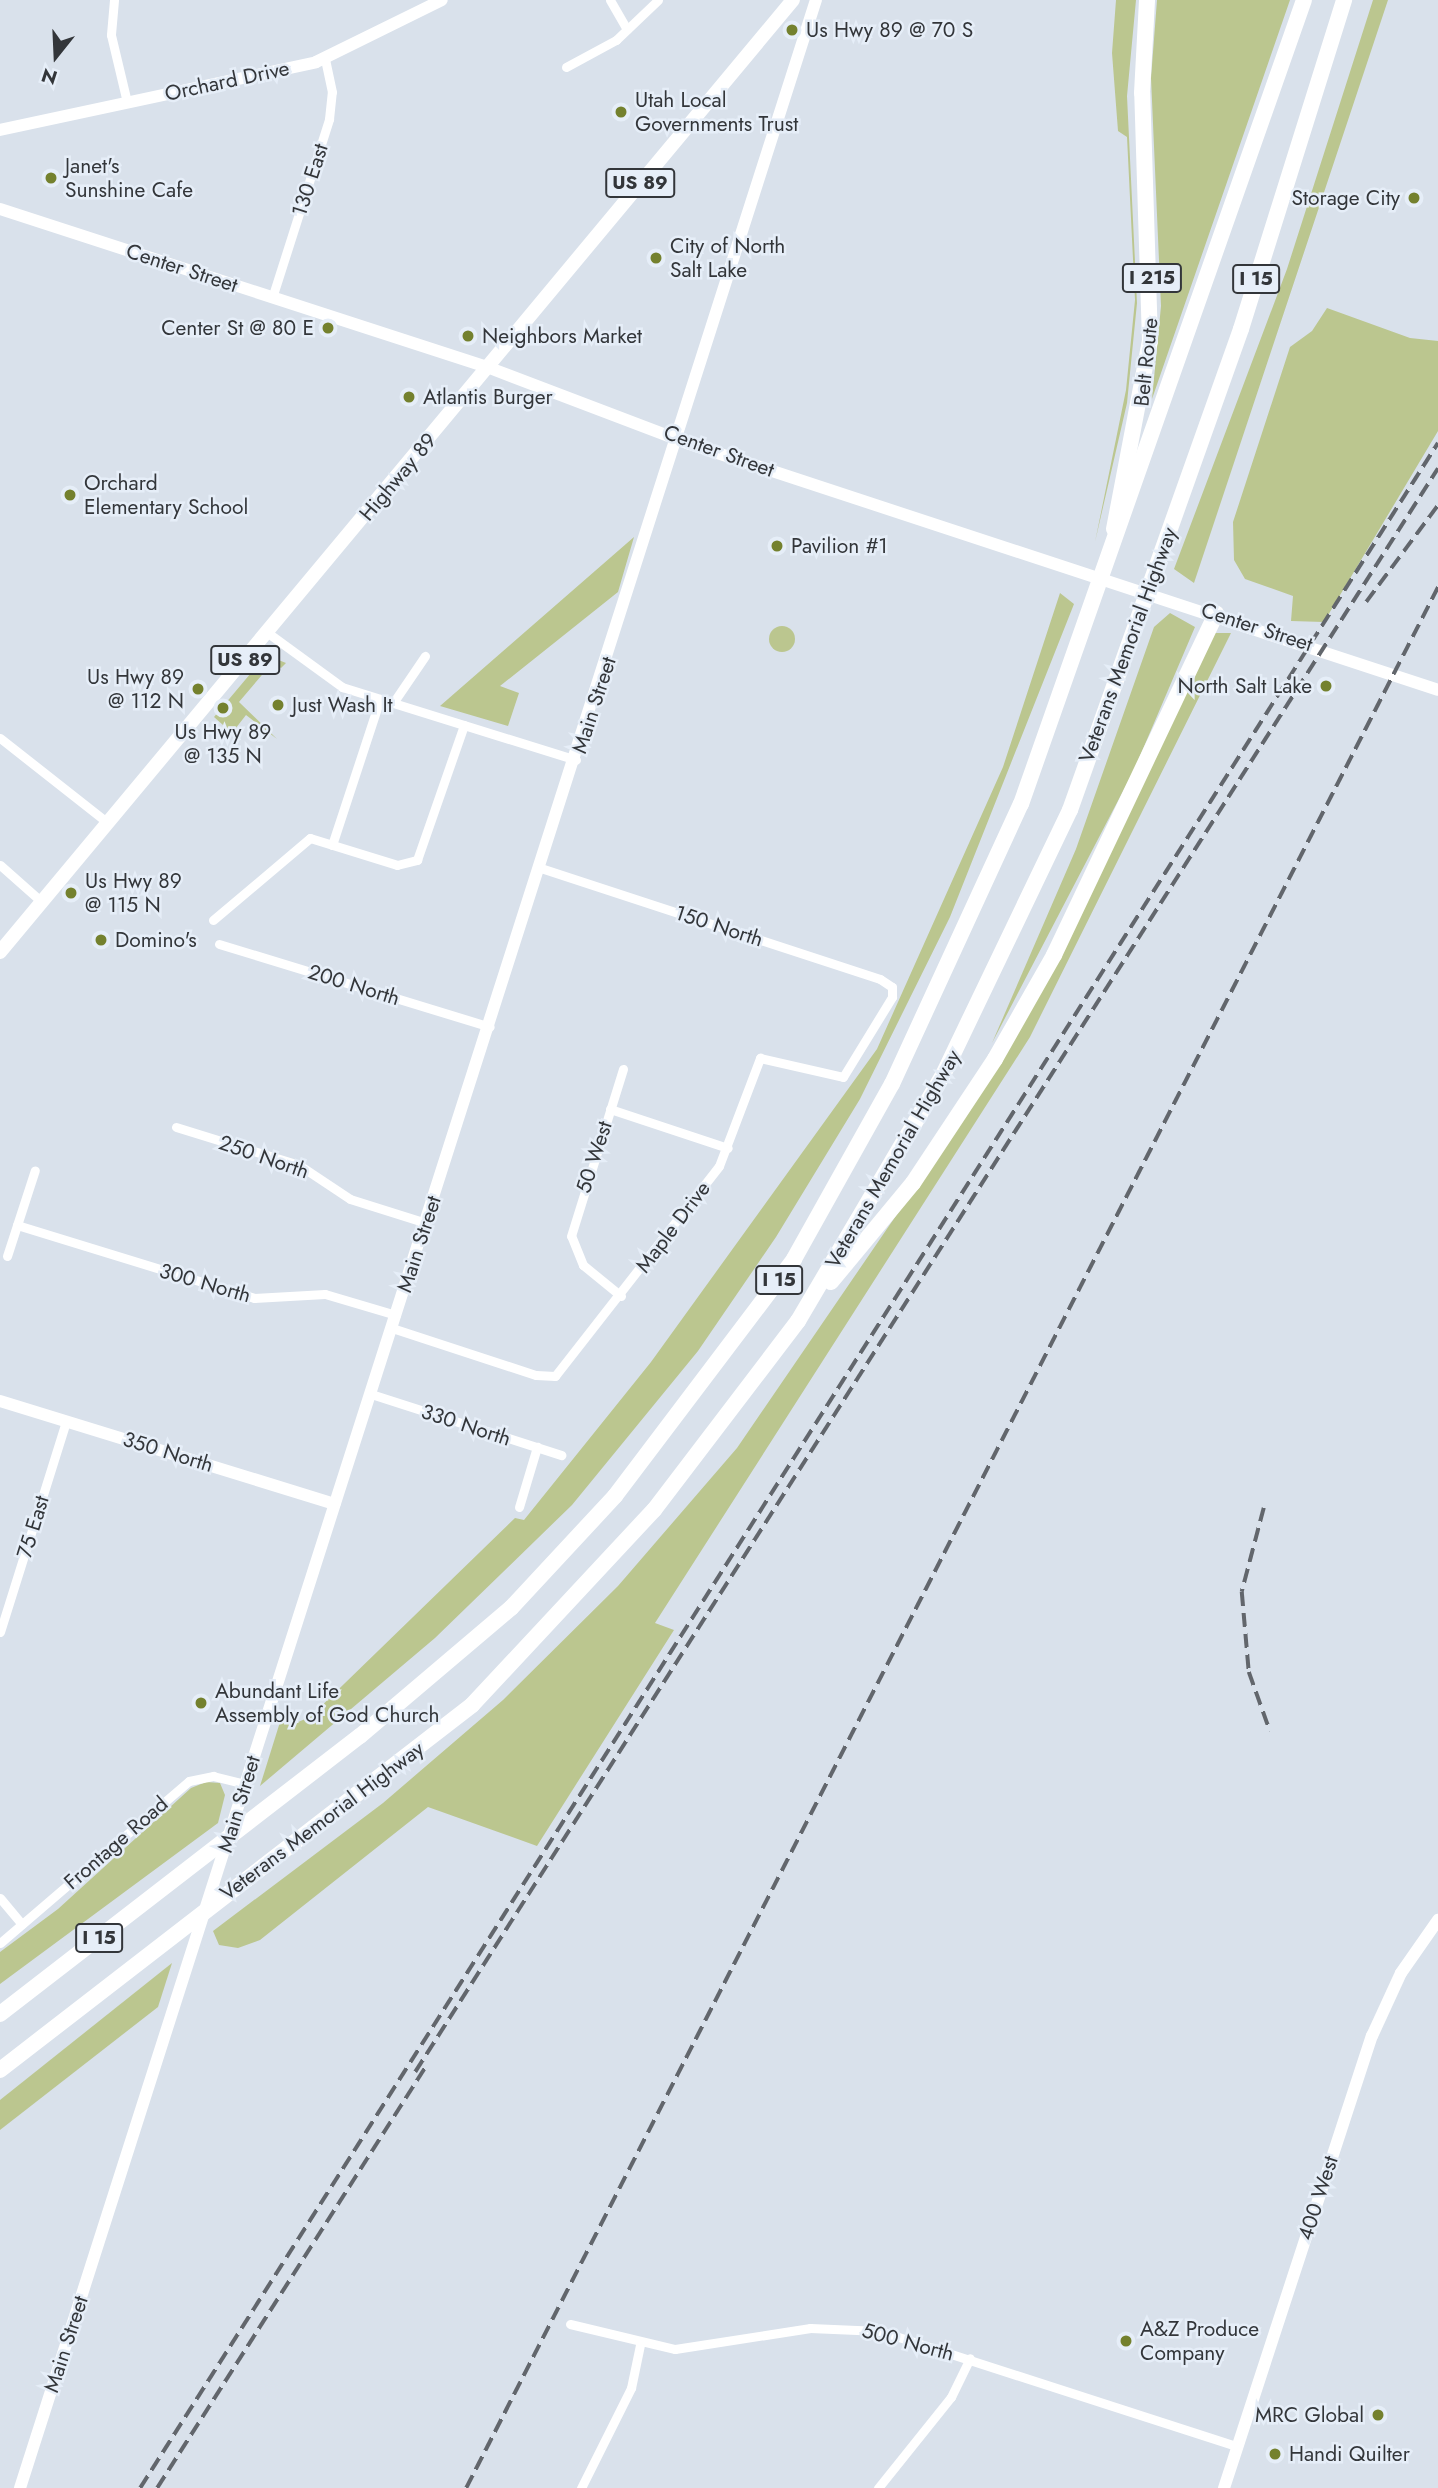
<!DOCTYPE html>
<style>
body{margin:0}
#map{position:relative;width:1438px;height:2488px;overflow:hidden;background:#d9e1eb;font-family:Jost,sans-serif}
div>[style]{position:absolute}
.green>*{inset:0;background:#bbc68f}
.round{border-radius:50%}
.street>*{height:9px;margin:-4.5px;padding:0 4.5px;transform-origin:4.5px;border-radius:4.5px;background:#fff}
.secondary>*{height:12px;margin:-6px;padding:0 6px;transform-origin:6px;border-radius:6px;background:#fff}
.primary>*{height:14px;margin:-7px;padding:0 7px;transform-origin:7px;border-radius:7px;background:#fff}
.highway>*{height:16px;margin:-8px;padding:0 8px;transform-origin:8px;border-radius:8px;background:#fff}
.rail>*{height:3.5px;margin-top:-1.75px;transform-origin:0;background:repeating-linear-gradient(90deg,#62666c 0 14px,transparent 0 21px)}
.dots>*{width:19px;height:19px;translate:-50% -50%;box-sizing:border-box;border:4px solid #e6eef8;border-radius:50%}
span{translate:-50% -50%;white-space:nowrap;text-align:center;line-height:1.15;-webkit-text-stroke:5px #e6eef8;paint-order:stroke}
.shield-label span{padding:2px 5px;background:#e6eef8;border:2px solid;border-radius:5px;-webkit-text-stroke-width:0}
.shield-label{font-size:19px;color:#33363a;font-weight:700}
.poi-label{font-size:21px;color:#33363a}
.left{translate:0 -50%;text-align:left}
.right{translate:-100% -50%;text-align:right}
.street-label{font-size:21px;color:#33363a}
.north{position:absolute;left:21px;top:21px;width:70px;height:70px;-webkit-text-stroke:5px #e6eef8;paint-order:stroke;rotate:198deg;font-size:19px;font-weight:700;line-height:28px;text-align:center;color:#33363a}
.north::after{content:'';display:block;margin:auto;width:24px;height:32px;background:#33363a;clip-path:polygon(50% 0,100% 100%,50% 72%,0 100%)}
</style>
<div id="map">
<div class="green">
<i style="clip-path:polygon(1116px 0,1136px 0,1127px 96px,1137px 303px,1127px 403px,1095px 542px,1126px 390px,1135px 300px,1127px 137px,1118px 131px,1112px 53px)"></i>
<i style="clip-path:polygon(1157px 0,1290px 0,1152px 399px,1161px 306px,1151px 78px)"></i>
<i style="clip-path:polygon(1373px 0,1388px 0,1194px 583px,1174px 569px,1287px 269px)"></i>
<i style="clip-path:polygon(1327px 308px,1410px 338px,1438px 341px,1438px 431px,1324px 622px,1291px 621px,1293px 596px,1245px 579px,1234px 560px,1233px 522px,1290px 347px,1312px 331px)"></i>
<i style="clip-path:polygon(634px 537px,618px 592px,500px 686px,519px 693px,508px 726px,440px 706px)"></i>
<i style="clip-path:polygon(1060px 593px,1074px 604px,950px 917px,860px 1099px,776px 1237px,698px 1351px,572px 1505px,435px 1638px,260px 1786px,280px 1722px,291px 1725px,310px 1717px,515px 1518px,524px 1520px,651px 1362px,877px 1049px,1003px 767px)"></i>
<i style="clip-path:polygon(1170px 613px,1195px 627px,1134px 770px,992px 1043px,1076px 849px,1154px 627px)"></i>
<i class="round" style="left:769px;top:626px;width:26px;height:26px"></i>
<i style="clip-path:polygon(1213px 633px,1231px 633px,1030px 1037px,655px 1623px,674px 1630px,537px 1846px,428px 1807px,260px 1940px,238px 1948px,219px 1945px,213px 1931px,383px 1803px,503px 1700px,618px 1586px,737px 1448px,956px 1128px)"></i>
<i style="clip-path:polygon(266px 655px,286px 663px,281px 668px,273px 662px,239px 702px,277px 739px,246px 715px,232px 733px,214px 717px)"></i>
<i style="clip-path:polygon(206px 1782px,220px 1783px,225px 1795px,218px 1823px,0 1984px,0 1952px,58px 1909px,191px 1788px)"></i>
<i style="clip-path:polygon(172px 1963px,158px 2007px,0 2130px,0 2100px)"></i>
</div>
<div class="street">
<i style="left:114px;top:0;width:35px;rotate:95deg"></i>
<i style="left:111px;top:35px;width:69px;rotate:76.6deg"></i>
<i style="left:610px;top:0;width:34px;rotate:60deg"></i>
<i style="left:566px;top:67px;width:57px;rotate:-28.4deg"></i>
<i style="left:616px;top:40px;width:58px;rotate:-43.6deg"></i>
<i style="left:272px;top:298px;width:188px;rotate:-72.3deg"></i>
<i style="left:329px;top:119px;width:27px;rotate:-84deg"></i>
<i style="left:332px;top:92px;width:33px;rotate:-102deg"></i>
<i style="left:268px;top:633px;width:92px;rotate:36.1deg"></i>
<i style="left:342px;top:687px;width:245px;rotate:17.3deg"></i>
<i style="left:393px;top:703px;width:57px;rotate:-55.8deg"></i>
<i style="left:0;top:738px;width:137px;rotate:38.2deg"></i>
<i style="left:332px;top:845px;width:154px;rotate:-71.8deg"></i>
<i style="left:0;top:865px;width:56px;rotate:41.4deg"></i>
<i style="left:213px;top:920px;width:127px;rotate:-40.2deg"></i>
<i style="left:310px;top:838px;width:91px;rotate:17.2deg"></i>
<i style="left:397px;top:865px;width:21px;rotate:-14deg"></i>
<i style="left:417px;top:860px;width:143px;rotate:-70.8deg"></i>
<i style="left:219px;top:944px;width:283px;rotate:17deg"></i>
<i style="left:610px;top:1109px;width:124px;rotate:18.3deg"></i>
<i style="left:176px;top:1127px;width:129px;rotate:17.2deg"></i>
<i style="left:299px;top:1165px;width:61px;rotate:33.7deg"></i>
<i style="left:350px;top:1199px;width:80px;rotate:17.5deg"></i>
<i style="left:17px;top:1225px;width:248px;rotate:17.1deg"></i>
<i style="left:254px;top:1298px;width:71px;rotate:-3.2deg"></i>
<i style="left:325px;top:1294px;width:74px;rotate:16.5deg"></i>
<i style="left:7px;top:1256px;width:90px;rotate:-72deg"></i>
<i style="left:621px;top:1296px;width:49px;rotate:-140.8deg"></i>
<i style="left:583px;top:1265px;width:31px;rotate:-112deg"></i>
<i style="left:571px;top:1236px;width:175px;rotate:-72.7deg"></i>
<i style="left:392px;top:1328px;width:151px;rotate:18.1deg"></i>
<i style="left:536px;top:1375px;width:19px;rotate:3deg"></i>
<i style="left:555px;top:1376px;width:266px;rotate:-52deg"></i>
<i style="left:719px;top:1166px;width:116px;rotate:-69.2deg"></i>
<i style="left:760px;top:1058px;width:85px;rotate:12.9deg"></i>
<i style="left:843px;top:1077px;width:94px;rotate:-58.5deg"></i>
<i style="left:892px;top:997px;width:10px;rotate:-90deg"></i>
<i style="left:892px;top:987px;width:14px;rotate:-146deg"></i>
<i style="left:880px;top:979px;width:357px;rotate:-161.9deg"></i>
<i style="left:371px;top:1394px;width:200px;rotate:17.8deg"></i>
<i style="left:519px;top:1507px;width:63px;rotate:-73.3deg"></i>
<i style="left:0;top:1632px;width:221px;rotate:-72.6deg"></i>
<i style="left:0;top:1898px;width:34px;rotate:50deg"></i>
<i style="left:0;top:1943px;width:249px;rotate:-40.6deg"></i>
<i style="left:189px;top:1781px;width:25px;rotate:-12deg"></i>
<i style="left:213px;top:1776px;width:33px;rotate:14deg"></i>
<i style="left:570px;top:2324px;width:108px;rotate:13.4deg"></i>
<i style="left:675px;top:2349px;width:137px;rotate:-8.8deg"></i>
<i style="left:810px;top:2328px;width:70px;rotate:2.5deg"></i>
<i style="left:880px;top:2331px;width:375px;rotate:17.9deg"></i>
<i style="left:581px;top:2488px;width:112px;rotate:-63.4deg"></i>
<i style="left:631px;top:2388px;width:44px;rotate:-78.2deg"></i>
<i style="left:878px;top:2488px;width:117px;rotate:-51.3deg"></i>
<i style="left:951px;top:2397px;width:43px;rotate:-64deg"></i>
</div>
<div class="secondary">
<i style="left:0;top:130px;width:323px;rotate:-12.1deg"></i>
<i style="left:316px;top:62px;width:140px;rotate:-26.2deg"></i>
<i style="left:0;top:209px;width:512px;rotate:17.97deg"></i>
<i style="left:487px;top:367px;width:217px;rotate:20.8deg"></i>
<i style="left:690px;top:444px;width:787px;rotate:18.2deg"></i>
<i style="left:0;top:1401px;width:350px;rotate:17.1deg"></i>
<i style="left:20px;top:2488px;width:2612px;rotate:-72.26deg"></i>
<i style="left:1224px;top:2488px;width:476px;rotate:-71.9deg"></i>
<i style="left:1372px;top:2036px;width:69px;rotate:-65.3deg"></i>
<i style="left:1401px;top:1973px;width:65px;rotate:-55.1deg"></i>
</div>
<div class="primary">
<i style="left:0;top:952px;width:1239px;rotate:-50.21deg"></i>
</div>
<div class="highway">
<i style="left:1114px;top:529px;width:191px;rotate:-79.2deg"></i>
<i style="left:1150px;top:341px;width:248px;rotate:-91.8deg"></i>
<i style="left:1142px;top:93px;width:93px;rotate:-86.9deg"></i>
<i style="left:831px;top:1282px;width:129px;rotate:-50.4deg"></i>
<i style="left:913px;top:1183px;width:149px;rotate:-56.5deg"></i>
<i style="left:995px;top:1059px;width:120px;rotate:-60.4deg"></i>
<i style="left:1054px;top:955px;width:378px;rotate:-64.6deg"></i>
<i style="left:0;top:2014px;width:455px;rotate:-37.7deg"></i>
<i style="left:360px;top:1736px;width:198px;rotate:-40.3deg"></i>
<i style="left:511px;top:1608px;width:153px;rotate:-47.1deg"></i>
<i style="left:615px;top:1496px;width:297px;rotate:-52.9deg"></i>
<i style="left:794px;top:1259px;width:201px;rotate:-60.8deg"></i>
<i style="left:892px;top:1084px;width:308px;rotate:-65.3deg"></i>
<i style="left:1021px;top:804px;width:852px;rotate:-70.61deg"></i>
<i style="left:0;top:2070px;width:597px;rotate:-37.71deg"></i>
<i style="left:472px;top:1705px;width:267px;rotate:-47deg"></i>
<i style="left:654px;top:1510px;width:238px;rotate:-52.7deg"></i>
<i style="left:798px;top:1321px;width:286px;rotate:-59.5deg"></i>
<i style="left:943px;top:1075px;width:294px;rotate:-64.4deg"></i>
<i style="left:1070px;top:810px;width:510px;rotate:-70.43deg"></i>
<i style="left:1241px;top:329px;width:345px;rotate:-72.6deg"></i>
</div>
<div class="rail">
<i style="left:1366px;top:602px;width:121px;rotate:-53.4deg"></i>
<i style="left:1264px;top:1508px;width:87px;rotate:104.7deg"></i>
<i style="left:1242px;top:1592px;width:80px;rotate:85deg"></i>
<i style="left:1249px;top:1672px;width:63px;rotate:70.4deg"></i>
<i style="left:415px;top:2072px;width:1902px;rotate:-57.47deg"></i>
<i style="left:140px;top:2488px;width:2422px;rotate:-57.6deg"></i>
<i style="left:157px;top:2488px;width:500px;rotate:-57.48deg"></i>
<i style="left:466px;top:2488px;width:2135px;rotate:-62.92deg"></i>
</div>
<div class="dots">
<i style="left:792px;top:30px;background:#74812e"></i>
<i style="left:621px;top:112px;background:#74812e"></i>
<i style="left:51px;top:178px;background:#74812e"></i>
<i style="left:1414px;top:198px;background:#74812e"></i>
<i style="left:656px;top:258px;background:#74812e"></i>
<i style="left:328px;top:328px;background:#74812e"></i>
<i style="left:468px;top:336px;background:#74812e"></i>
<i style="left:409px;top:397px;background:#74812e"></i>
<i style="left:70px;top:495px;background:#74812e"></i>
<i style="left:777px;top:546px;background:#74812e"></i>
<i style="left:1326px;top:686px;background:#74812e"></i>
<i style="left:198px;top:689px;background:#74812e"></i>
<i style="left:278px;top:705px;background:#74812e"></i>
<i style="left:223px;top:708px;background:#74812e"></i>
<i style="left:71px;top:893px;background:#74812e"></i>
<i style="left:101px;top:940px;background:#74812e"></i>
<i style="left:201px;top:1703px;background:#74812e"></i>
<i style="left:1126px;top:2341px;background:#74812e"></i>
<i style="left:1378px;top:2415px;background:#74812e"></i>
<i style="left:1275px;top:2454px;background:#74812e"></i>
</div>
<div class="shield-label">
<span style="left:640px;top:183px">US 89</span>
<span style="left:1152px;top:278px">I 215</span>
<span style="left:1256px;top:279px">I 15</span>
<span style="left:245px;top:660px">US 89</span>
<span style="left:779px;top:1280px">I 15</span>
<span style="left:99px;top:1938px">I 15</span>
</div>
<div class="poi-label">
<span class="left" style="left:806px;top:30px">Us Hwy 89 @ 70 S</span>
<span class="left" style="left:635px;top:112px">Utah Local<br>Governments Trust</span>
<span class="left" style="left:65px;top:178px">Janet's<br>Sunshine Cafe</span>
<span class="right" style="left:1400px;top:198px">Storage City</span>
<span class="left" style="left:670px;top:258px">City of North<br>Salt Lake</span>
<span class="right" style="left:314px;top:328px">Center St @ 80 E</span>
<span class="left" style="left:482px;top:336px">Neighbors Market</span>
<span class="left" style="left:423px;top:397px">Atlantis Burger</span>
<span class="left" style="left:84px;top:495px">Orchard<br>Elementary School</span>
<span class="left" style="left:791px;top:546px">Pavilion #1</span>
<span class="right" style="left:184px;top:689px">Us Hwy 89<br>@ 112 N</span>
<span class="right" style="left:1312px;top:686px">North Salt Lake</span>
<span class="left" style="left:292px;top:705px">Just Wash It</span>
<span style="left:223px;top:744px">Us Hwy 89<br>@ 135 N</span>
<span class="left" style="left:85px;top:893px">Us Hwy 89<br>@ 115 N</span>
<span class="left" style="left:115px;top:940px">Domino's</span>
<span class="left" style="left:215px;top:1703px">Abundant Life<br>Assembly of God Church</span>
<span class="left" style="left:1140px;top:2341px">A&amp;Z Produce<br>Company</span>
<span class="right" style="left:1364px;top:2415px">MRC Global</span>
<span class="left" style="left:1289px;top:2454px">Handi Quilter</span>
</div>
<div class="street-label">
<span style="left:227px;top:81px;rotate:-12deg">Orchard Drive</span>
<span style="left:310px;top:180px;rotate:-72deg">130 East</span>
<span style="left:182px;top:268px;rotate:18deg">Center Street</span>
<span style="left:1146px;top:362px;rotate:-84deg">Belt Route</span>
<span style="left:719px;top:451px;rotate:20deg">Center Street</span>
<span style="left:398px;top:477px;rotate:-50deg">Highway 89</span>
<span style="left:1257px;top:627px;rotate:18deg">Center Street</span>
<span style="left:1128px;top:645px;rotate:-70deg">Veterans Memorial Highway</span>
<span style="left:594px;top:705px;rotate:-72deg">Main Street</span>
<span style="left:719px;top:926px;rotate:18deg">150 North</span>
<span style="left:354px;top:985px;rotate:17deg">200 North</span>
<span style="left:264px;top:1157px;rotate:19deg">250 North</span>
<span style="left:594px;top:1157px;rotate:-72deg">50 West</span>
<span style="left:893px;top:1159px;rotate:-60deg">Veterans Memorial Highway</span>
<span style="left:673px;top:1227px;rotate:-53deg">Maple Drive</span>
<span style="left:419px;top:1244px;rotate:-72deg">Main Street</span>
<span style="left:205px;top:1283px;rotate:16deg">300 North</span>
<span style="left:466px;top:1425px;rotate:18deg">330 North</span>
<span style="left:168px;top:1452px;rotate:17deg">350 North</span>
<span style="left:33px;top:1527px;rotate:-73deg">75 East</span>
<span style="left:239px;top:1804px;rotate:-73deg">Main Street</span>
<span style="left:322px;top:1821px;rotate:-37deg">Veterans Memorial Highway</span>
<span style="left:116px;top:1843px;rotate:-41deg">Frontage Road</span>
<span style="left:1318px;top:2198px;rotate:-72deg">400 West</span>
<span style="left:908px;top:2342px;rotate:15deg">500 North</span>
<span style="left:66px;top:2344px;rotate:-72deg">Main Street</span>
</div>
<div class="north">N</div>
</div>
